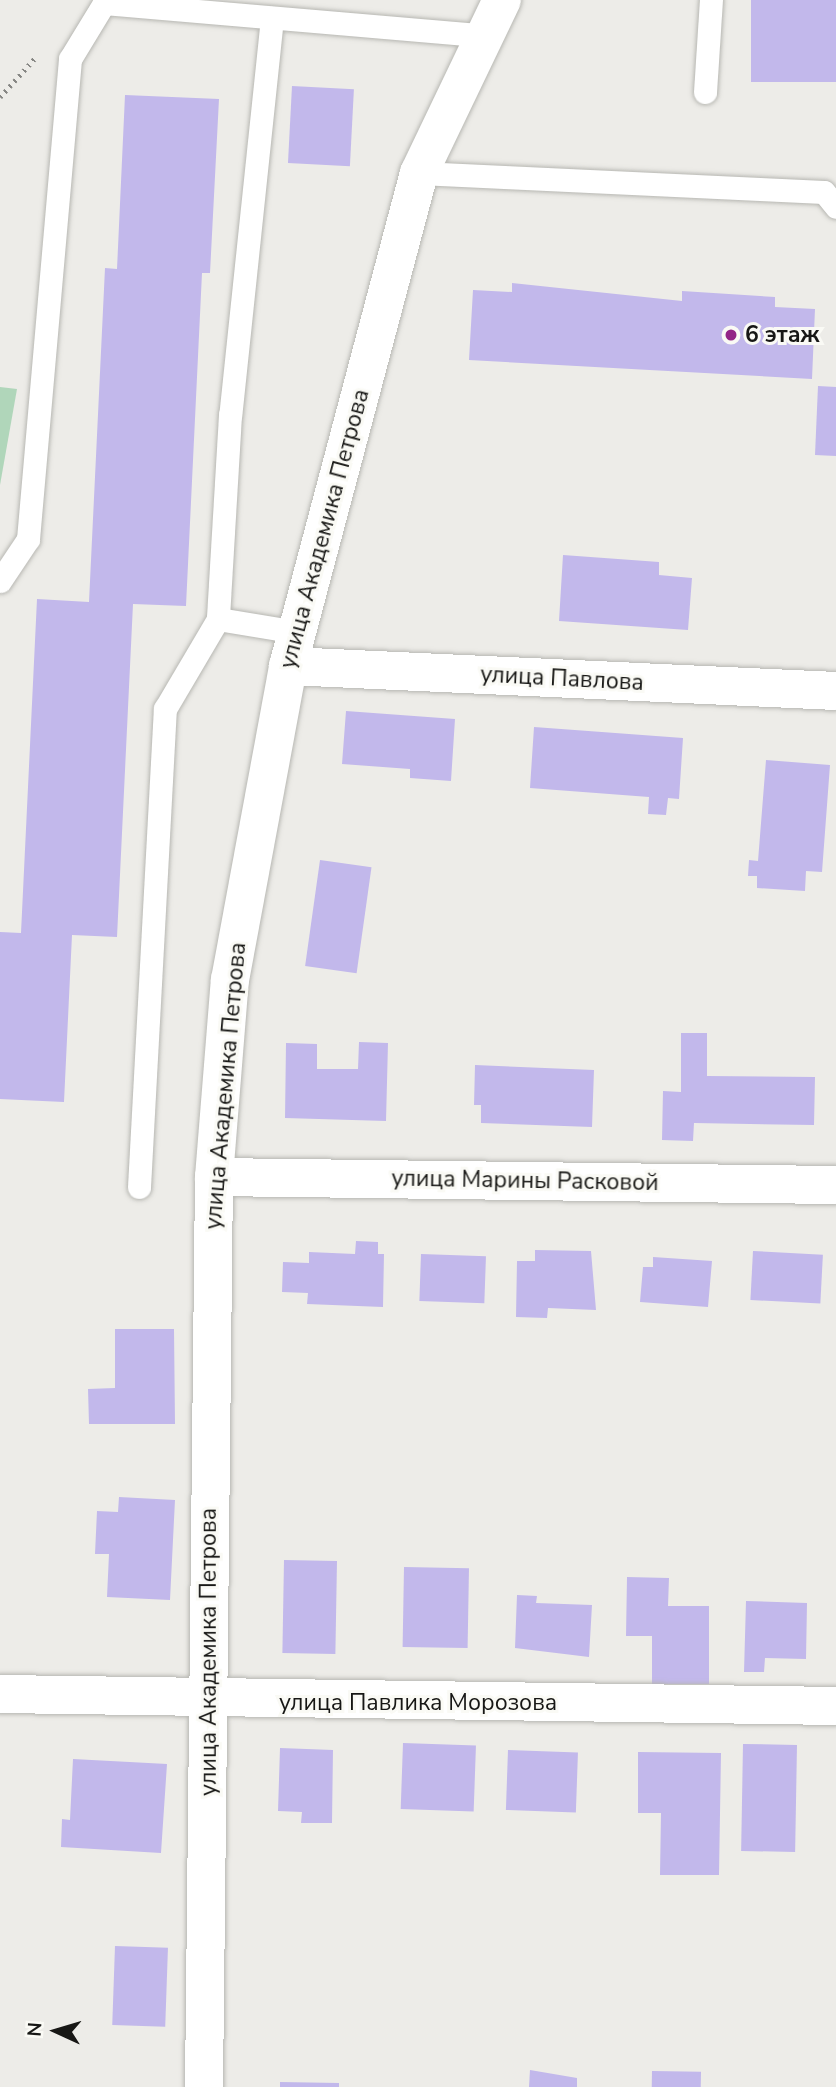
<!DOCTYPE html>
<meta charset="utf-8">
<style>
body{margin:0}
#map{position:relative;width:836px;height:2087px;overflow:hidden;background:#edece8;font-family:"Nunito Sans",sans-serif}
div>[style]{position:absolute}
.green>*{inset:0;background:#b0d6ba}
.building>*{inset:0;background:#c2b8eb;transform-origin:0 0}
.path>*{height:4.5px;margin-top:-2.25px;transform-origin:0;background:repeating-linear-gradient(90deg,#878784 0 2px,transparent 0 7px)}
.roads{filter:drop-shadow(0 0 2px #b7b7b2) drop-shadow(0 0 2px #b7b7b2)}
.lane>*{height:23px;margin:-11.5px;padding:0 11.5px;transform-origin:11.5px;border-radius:11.5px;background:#fff}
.street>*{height:38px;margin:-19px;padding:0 19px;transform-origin:19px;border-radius:19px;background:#fff}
.dots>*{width:19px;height:19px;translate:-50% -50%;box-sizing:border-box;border:4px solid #fafaf5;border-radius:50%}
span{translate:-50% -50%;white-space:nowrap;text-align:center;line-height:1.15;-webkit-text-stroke:6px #fafaf5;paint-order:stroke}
.poi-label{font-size:23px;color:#171715;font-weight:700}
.left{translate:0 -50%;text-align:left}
.street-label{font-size:23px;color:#171715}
.north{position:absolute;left:21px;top:1996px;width:70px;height:70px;-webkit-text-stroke:5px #fafaf5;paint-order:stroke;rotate:274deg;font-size:19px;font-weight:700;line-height:28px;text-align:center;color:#171715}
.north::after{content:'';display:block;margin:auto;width:24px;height:32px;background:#171715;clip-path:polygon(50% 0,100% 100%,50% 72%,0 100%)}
</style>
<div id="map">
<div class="green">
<i style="clip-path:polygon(0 387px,17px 389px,0 485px)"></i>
</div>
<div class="building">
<i style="left:751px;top:0;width:85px;height:82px"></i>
<i style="left:292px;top:86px;width:62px;height:77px;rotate:3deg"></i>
<i style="clip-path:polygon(125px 95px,219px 99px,210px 273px,202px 273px,186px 606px,133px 604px,117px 937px,72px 935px,64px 1102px,0 1099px,0 932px,21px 933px,37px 599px,89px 602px,105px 268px,117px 269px)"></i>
<i style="clip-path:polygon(512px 283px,682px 301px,682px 291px,775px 297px,775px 307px,815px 309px,812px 379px,469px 360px,473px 290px,512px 292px)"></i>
<i style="clip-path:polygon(818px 386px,836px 387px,836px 456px,815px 455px)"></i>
<i style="clip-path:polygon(563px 555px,659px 562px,659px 575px,692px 578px,688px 630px,559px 621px)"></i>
<i style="clip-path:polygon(346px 711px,455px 719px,451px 781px,410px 778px,410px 769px,342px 764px)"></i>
<i style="clip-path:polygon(534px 727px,683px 738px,679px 799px,668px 798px,666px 815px,648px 814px,649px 797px,530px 788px)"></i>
<i style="clip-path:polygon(766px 760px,830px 765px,822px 872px,806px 871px,805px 891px,757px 888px,757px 876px,748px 876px,749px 860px,758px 861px)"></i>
<i style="left:320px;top:860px;width:52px;height:107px;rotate:8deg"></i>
<i style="clip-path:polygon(681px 1033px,707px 1033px,707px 1076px,815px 1077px,814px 1125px,694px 1123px,693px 1141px,662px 1140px,663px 1091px,681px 1092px)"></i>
<i style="clip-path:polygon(359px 1042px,388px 1043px,386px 1121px,285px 1118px,286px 1043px,317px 1044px,317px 1069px,358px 1069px)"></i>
<i style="clip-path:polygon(475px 1065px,594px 1070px,592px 1127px,481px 1123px,481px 1105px,474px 1105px)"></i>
<i style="clip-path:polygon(356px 1241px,378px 1242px,378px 1254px,384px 1254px,383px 1307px,307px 1304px,308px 1293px,282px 1292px,283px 1262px,309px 1263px,309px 1252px,355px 1254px)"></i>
<i style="clip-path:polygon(535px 1250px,591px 1251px,596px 1310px,548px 1308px,547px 1318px,516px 1317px,517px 1261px,535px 1261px)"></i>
<i style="left:753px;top:1251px;width:70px;height:49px;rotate:3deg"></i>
<i style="left:421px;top:1254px;width:65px;height:47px;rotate:2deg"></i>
<i style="clip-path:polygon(653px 1257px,712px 1261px,708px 1307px,640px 1302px,643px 1267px,653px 1267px)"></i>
<i style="clip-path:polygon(115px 1329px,174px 1329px,175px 1424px,89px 1424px,88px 1389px,115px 1388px)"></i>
<i style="clip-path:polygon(119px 1497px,175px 1500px,170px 1600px,107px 1597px,109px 1554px,95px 1554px,97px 1511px,118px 1512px)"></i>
<i style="left:284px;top:1560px;width:53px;height:93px;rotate:1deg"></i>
<i style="left:404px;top:1567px;width:65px;height:80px;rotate:1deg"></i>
<i style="clip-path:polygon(627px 1577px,669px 1578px,668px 1606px,709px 1606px,709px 1684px,652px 1684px,652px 1636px,626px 1636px)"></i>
<i style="clip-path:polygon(517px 1595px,537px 1596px,536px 1603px,592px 1605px,589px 1657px,515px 1648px)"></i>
<i style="clip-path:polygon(746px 1601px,807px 1603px,806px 1659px,765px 1658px,764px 1672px,744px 1672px)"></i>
<i style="left:403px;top:1743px;width:73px;height:66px;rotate:2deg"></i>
<i style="left:743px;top:1744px;width:54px;height:107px;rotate:1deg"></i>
<i style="clip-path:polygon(280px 1748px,333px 1750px,332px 1823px,301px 1823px,302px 1812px,278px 1811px)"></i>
<i style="left:508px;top:1750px;width:70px;height:60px;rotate:2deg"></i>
<i style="clip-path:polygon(638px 1752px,721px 1753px,719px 1875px,660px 1875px,661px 1813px,638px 1813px)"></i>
<i style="clip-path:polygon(73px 1759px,167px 1764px,161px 1853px,61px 1847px,62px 1819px,70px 1820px)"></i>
<i style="left:115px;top:1946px;width:53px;height:79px;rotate:2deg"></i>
<i style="clip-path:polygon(530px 2070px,577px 2078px,577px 2087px,529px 2087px)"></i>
<i style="left:652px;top:2071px;width:49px;height:16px;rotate:1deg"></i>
<i style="clip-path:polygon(280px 2082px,339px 2083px,339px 2087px,280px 2087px)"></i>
</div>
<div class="path">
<i style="left:0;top:97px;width:52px;rotate:-48.1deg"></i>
</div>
<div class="roads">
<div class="lane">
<i style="left:272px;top:18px;width:399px;rotate:96deg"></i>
<i style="left:230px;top:415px;width:204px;rotate:93.4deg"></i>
<i style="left:218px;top:619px;width:80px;rotate:9.3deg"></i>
<i style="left:705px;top:92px;width:92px;rotate:-86.3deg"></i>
<i style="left:419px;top:173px;width:405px;rotate:2.7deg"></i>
<i style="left:824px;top:192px;width:19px;rotate:51deg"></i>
<i style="left:0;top:581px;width:50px;rotate:-56.3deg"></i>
<i style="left:28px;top:539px;width:482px;rotate:-85deg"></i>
<i style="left:70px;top:59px;width:66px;rotate:-58.7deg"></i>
<i style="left:104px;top:3px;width:387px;rotate:4.9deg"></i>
<i style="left:139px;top:1187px;width:479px;rotate:-86.9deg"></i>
<i style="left:165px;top:709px;width:104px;rotate:-59.5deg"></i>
</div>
<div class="street">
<i style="left:288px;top:666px;width:549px;rotate:2.61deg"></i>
<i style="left:214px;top:1177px;width:622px;rotate:0.74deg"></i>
<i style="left:0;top:1694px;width:836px;rotate:0.82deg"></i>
<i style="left:204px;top:2087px;width:910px;rotate:-89.37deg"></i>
<i style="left:214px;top:1177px;width:198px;rotate:-85.4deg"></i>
<i style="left:230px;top:980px;width:319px;rotate:-79.5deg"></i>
<i style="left:288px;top:666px;width:510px;rotate:-75.12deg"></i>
<i style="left:419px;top:173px;width:192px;rotate:-64.4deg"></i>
</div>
</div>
<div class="dots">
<i style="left:731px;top:335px;background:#932586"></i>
</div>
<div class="poi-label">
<span class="left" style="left:745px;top:335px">6 этаж</span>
</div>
<div class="street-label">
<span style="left:325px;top:529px;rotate:-75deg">улица Академика Петрова</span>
<span style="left:562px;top:679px;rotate:3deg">улица Павлова</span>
<span style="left:226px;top:1086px;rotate:-85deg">улица Академика Петрова</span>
<span style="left:525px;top:1181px;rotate:1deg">улица Марины Расковой</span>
<span style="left:209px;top:1652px;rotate:-90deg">улица Академика Петрова</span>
<span style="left:418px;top:1703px">улица Павлика Морозова</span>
</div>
<div class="north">N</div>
</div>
